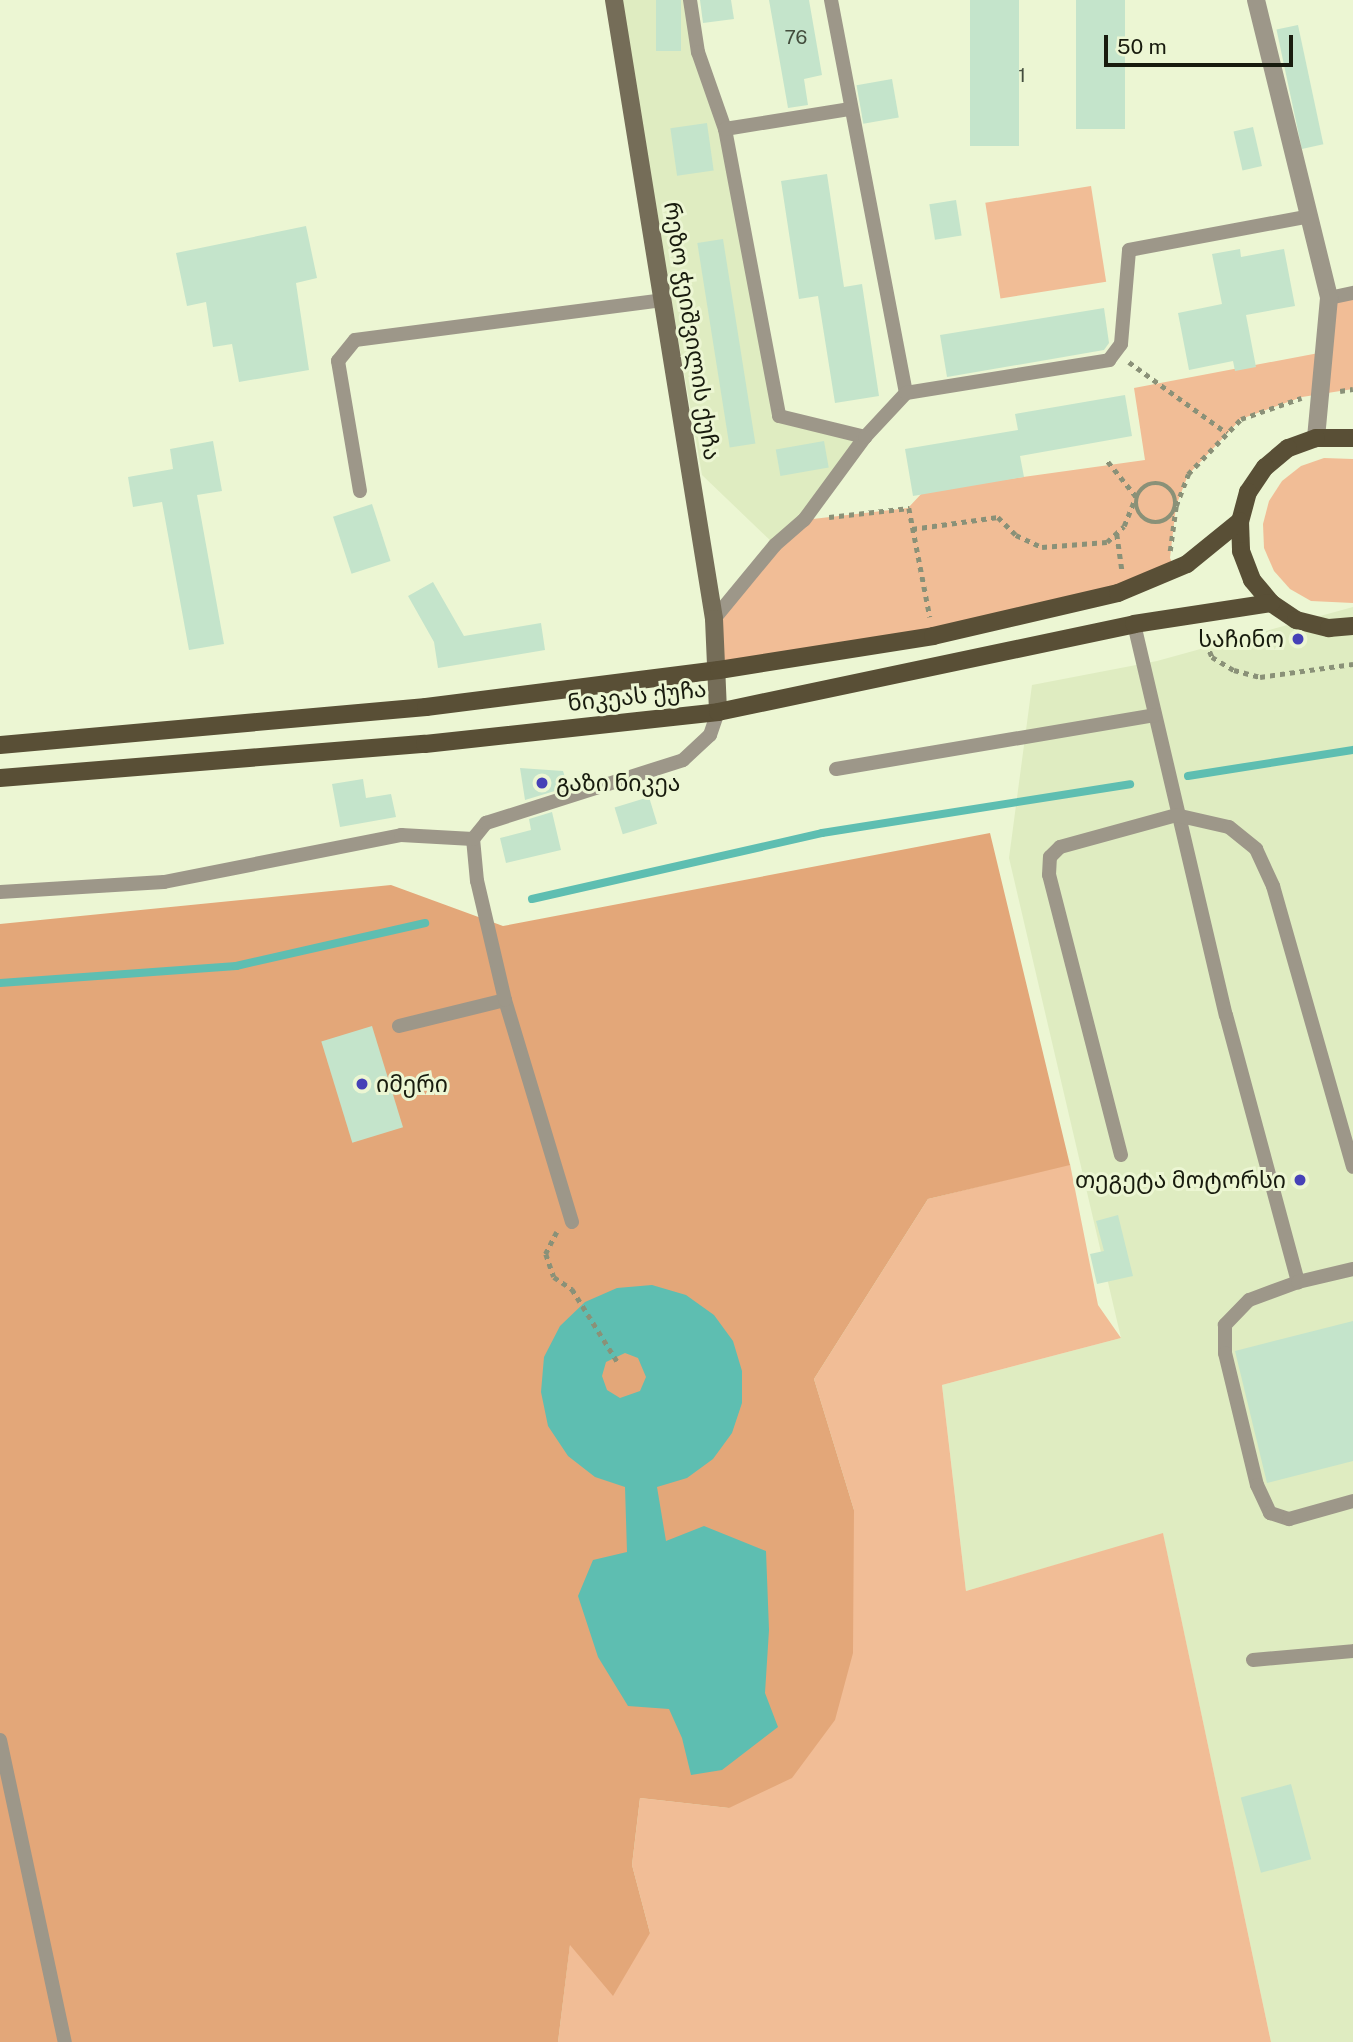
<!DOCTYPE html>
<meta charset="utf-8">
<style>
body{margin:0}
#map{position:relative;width:1353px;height:2042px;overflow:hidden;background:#ecf6d3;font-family:"Public Sans","Noto Sans Georgian",sans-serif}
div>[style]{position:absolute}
.built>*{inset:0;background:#dfecc1}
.green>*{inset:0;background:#f1bd96;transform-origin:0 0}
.forest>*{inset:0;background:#e3a779}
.water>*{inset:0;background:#5ebeb1}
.stream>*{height:8px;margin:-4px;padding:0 4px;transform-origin:4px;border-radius:4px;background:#5ebeb1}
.building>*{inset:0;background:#c4e4cb;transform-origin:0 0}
.path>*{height:4.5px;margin-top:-2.25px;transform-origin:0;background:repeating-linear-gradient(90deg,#8a9178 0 5px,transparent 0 10px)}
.path>.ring{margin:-2.25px;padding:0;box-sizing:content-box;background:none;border:4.5px solid #8a9178;border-radius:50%}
.service>*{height:14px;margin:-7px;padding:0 7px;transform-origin:7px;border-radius:7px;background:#9d9789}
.minor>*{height:18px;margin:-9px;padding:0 9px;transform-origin:9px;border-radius:9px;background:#9d9789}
.secondary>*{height:18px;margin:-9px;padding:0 9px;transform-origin:9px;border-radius:9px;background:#756d58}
.primary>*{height:18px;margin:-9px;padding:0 9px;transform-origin:9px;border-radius:9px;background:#594f36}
.dots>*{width:19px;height:19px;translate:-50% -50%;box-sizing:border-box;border:4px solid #ecf6d3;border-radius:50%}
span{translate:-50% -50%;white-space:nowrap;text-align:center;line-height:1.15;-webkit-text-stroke:6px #ecf6d3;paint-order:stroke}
.number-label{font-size:19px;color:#434d3d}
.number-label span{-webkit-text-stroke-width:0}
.street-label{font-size:23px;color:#181b0e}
.poi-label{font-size:23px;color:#181b0e}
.right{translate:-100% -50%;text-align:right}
.left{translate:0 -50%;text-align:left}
.scale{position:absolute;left:1104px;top:35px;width:189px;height:32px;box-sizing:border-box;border:4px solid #181b0e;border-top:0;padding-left:9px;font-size:21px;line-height:24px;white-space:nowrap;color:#181b0e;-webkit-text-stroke:5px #ecf6d3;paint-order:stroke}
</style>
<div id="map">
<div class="built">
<i style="clip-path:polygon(619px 0,690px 0,725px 129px,779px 416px,865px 437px,775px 545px,702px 475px)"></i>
<i style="clip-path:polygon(1353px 607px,1353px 2042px,1271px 2042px,1163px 1534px,966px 1591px,942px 1385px,1121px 1338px,1009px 858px,1032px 685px,1157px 661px)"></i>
</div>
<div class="green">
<i style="left:1091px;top:186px;width:97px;height:107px;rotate:81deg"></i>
<i style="clip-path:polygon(1353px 293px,1353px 389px,1302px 397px,1241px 419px,1188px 475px,1176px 506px,1170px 558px,1175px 569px,1118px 593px,719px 670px,714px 619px,804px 520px,908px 508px,924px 491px,1145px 460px,1134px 388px,1324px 352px,1329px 298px)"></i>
<i style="clip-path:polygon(1324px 458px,1353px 459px,1353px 603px,1311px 601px,1290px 589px,1274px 571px,1264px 548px,1263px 524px,1269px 501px,1282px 481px,1301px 466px)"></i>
<i style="clip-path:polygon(1070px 1164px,1098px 1305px,1121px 1338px,942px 1385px,966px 1591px,1163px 1533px,1271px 2042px,558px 2042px,570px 1944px,650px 1933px,632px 1865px,640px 1798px,729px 1808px,854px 1510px,814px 1379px,928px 1199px)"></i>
</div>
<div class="forest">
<i style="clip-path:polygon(990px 833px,1070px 1165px,928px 1199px,814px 1379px,854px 1510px,853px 1653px,835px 1720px,792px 1778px,729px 1808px,640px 1798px,632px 1865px,650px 1933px,613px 1996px,570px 1945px,558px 2042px,0 2042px,0 924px,391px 885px,503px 926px)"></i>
</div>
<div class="water">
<i style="clip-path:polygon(evenodd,652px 1285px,686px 1295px,714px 1315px,733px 1341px,742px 1371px,742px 1403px,732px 1433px,713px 1459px,687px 1478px,657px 1487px,666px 1541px,704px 1526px,766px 1551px,769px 1630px,765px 1693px,778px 1727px,722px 1770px,691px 1775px,682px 1738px,669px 1709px,628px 1706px,598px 1657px,578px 1596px,593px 1560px,627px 1552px,625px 1487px,595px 1477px,568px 1456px,548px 1426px,541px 1392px,544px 1357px,560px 1326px,585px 1302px,617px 1288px,652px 1285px,625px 1353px,638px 1358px,646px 1377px,640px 1391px,620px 1398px,607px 1390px,602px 1376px,606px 1362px,625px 1353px)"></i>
</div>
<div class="stream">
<i style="left:1188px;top:776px;width:167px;rotate:-9deg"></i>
<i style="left:532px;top:899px;width:297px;rotate:-12.8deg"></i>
<i style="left:822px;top:833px;width:312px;rotate:-9deg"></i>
<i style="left:0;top:983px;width:237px;rotate:-4.1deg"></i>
<i style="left:236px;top:966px;width:194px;rotate:-12.8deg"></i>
</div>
<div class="building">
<i style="left:656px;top:0;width:25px;height:51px"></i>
<i style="clip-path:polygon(700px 0,731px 0,734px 19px,703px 23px)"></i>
<i style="clip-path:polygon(769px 0,809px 0,822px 75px,804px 79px,808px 105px,788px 108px)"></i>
<i style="left:970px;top:0;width:49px;height:146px"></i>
<i style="left:1076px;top:0;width:49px;height:129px"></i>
<i style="left:1298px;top:25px;width:122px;height:22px;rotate:78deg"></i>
<i style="left:892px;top:79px;width:39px;height:36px;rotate:80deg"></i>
<i style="left:707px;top:123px;width:48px;height:37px;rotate:82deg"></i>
<i style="left:1253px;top:127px;width:40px;height:20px;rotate:77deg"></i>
<i style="clip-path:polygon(827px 174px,844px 287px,862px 284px,879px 396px,835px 403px,818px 296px,799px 299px,781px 181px)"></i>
<i style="left:956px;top:200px;width:36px;height:27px;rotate:81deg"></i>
<i style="clip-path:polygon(306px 226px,317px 278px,296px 283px,309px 370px,239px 382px,232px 344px,213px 347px,206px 302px,187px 306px,176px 253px)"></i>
<i style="left:723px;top:239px;width:207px;height:26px;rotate:81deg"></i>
<i style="clip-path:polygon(1240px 249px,1241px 257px,1284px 249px,1295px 306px,1246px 315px,1256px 367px,1235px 371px,1233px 361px,1189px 370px,1178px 313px,1222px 304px,1212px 254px)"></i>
<i style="clip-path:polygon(1104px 308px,1109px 343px,1104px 350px,947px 377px,940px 335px)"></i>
<i style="clip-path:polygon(1125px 395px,1132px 436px,1020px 456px,1024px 477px,913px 496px,905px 449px,1018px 430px,1015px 414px)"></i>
<i style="clip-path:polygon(213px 441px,222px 491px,197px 495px,224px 644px,189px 650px,162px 502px,133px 507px,128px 477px,173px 469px,170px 449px)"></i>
<i style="left:824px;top:441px;width:27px;height:49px;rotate:80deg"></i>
<i style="left:372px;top:504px;width:60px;height:41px;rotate:72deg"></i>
<i style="clip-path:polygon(433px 582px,464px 636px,541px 623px,545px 650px,438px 668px,434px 642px,408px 596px)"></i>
<i style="clip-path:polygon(520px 768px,563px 771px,568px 787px,525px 800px)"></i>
<i style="clip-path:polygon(363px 779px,366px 798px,391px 794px,396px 817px,340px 827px,332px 784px)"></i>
<i style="left:649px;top:797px;width:28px;height:36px;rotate:73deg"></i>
<i style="clip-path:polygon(552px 812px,561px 850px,506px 863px,500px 838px,531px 830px,529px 819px)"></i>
<i style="left:372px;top:1026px;width:106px;height:53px;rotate:73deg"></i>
<i style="clip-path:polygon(1118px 1215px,1133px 1276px,1097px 1284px,1090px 1254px,1104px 1251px,1096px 1221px)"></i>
<i style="clip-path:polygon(1353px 1321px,1353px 1461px,1267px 1483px,1235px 1351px)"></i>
<i style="left:1291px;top:1784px;width:78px;height:52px;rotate:75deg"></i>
</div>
<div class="path">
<i style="left:1129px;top:362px;width:121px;rotate:35.9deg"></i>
<i style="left:1340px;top:391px;width:13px;rotate:-9deg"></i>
<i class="ring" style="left:1136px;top:483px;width:35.5px;height:35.5px"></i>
<i style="left:829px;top:517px;width:81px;rotate:-6.4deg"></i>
<i style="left:909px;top:508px;width:111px;rotate:79.1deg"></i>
<i style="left:912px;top:529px;width:87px;rotate:-7.9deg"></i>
<i style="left:998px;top:517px;width:25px;rotate:45deg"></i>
<i style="left:1016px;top:535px;width:29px;rotate:25deg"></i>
<i style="left:1042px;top:547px;width:65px;rotate:-4.4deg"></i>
<i style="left:1107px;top:542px;width:23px;rotate:-43deg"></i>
<i style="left:1124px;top:526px;width:31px;rotate:-68deg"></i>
<i style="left:1136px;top:497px;width:48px;rotate:-129deg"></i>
<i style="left:1117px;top:534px;width:36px;rotate:82deg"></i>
<i style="left:1170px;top:551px;width:45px;rotate:-82.4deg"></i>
<i style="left:1176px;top:506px;width:34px;rotate:-69deg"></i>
<i style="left:1188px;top:474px;width:76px;rotate:-46.1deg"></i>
<i style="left:1241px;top:419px;width:64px;rotate:-19.3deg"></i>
<i style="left:1202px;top:633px;width:26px;rotate:67deg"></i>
<i style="left:1212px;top:657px;width:26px;rotate:31deg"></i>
<i style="left:1234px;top:670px;width:27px;rotate:15deg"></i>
<i style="left:1260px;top:677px;width:94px;rotate:-8deg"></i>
<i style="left:557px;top:1232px;width:25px;rotate:117deg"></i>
<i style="left:546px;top:1254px;width:24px;rotate:71deg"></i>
<i style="left:554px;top:1277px;width:22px;rotate:34deg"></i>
<i style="left:572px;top:1289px;width:85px;rotate:58deg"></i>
</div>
<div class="service">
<i style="left:690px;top:0;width:53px;rotate:81.3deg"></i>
<i style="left:698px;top:52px;width:82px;rotate:70.7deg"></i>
<i style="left:725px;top:129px;width:292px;rotate:79.3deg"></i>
<i style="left:779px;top:416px;width:89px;rotate:13.7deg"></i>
<i style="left:831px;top:0;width:400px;rotate:79.2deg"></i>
<i style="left:725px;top:129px;width:127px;rotate:-9.1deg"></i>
<i style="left:1329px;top:298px;width:25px;rotate:-12deg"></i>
<i style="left:360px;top:491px;width:132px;rotate:-99.6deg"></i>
<i style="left:338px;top:361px;width:27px;rotate:-51deg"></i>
<i style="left:355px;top:340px;width:310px;rotate:-7.4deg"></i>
<i style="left:714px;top:619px;width:96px;rotate:-50.5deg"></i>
<i style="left:775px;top:545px;width:38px;rotate:-41deg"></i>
<i style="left:804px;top:520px;width:103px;rotate:-53.7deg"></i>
<i style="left:865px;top:437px;width:60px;rotate:-47deg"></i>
<i style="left:906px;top:393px;width:206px;rotate:-9.2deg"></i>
<i style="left:1109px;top:360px;width:20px;rotate:-53deg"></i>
<i style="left:1121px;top:344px;width:94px;rotate:-85.1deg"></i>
<i style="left:1129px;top:250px;width:180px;rotate:-10.6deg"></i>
<i style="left:1134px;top:624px;width:402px;rotate:76.8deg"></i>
<i style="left:1226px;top:1015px;width:277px;rotate:74.9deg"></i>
<i style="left:1298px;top:1282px;width:52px;rotate:159.8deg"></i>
<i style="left:1249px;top:1300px;width:35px;rotate:134deg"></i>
<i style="left:1225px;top:1325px;width:28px;rotate:90deg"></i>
<i style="left:1225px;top:1353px;width:136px;rotate:76.4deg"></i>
<i style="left:1257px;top:1485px;width:31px;rotate:65deg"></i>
<i style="left:1270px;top:1513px;width:20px;rotate:18deg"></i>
<i style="left:1289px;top:1519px;width:66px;rotate:-15.7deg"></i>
<i style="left:836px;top:769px;width:323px;rotate:-9.6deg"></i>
<i style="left:0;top:892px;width:164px;rotate:-3.5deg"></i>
<i style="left:164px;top:882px;width:242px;rotate:-11.2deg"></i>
<i style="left:401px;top:835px;width:72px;rotate:3.2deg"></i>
<i style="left:399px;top:1026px;width:109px;rotate:-13.8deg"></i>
<i style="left:1121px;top:1155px;width:289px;rotate:-104.4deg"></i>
<i style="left:1049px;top:875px;width:18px;rotate:-87deg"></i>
<i style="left:1050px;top:857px;width:14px;rotate:-45deg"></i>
<i style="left:1060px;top:847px;width:120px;rotate:-15.4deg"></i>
<i style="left:1176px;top:815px;width:54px;rotate:12.8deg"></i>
<i style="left:1229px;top:827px;width:35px;rotate:39deg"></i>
<i style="left:1256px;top:849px;width:41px;rotate:65.3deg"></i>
<i style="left:1273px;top:886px;width:292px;rotate:74.1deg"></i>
<i style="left:572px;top:1222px;width:232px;rotate:-106.8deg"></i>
<i style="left:505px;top:1000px;width:122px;rotate:-103.2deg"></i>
<i style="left:477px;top:881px;width:42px;rotate:-95.4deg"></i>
<i style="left:473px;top:839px;width:21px;rotate:-51deg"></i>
<i style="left:486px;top:823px;width:207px;rotate:-17.7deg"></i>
<i style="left:683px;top:760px;width:37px;rotate:-43deg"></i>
<i style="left:710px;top:735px;width:24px;rotate:-71deg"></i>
<i style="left:1298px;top:1282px;width:57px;rotate:-13.3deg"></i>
<i style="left:1253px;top:1660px;width:100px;rotate:-5.1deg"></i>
<i style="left:0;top:1740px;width:309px;rotate:77.9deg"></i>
</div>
<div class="minor">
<i style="left:1256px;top:0;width:307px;rotate:76.2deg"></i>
<i style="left:1329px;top:298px;width:141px;rotate:95.3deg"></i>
</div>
<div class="secondary">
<i style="left:614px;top:0;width:627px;rotate:80.82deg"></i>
<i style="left:714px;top:619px;width:93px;rotate:87.5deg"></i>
</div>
<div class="primary">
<i style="left:1353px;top:438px;width:37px;rotate:180deg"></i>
<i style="left:1316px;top:438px;width:30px;rotate:160deg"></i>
<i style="left:1288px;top:448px;width:30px;rotate:140deg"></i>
<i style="left:1265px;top:467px;width:30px;rotate:124deg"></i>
<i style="left:1248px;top:492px;width:30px;rotate:105deg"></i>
<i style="left:1240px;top:521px;width:30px;rotate:88deg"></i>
<i style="left:1241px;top:551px;width:31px;rotate:69deg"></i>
<i style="left:1252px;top:580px;width:30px;rotate:50deg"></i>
<i style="left:1271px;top:603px;width:30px;rotate:34deg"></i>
<i style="left:1296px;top:620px;width:34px;rotate:14deg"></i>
<i style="left:1329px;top:628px;width:24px;rotate:-5deg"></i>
<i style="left:0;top:745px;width:428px;rotate:-5.1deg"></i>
<i style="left:426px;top:707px;width:295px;rotate:-7.2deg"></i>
<i style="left:719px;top:670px;width:217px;rotate:-9deg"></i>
<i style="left:933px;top:636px;width:190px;rotate:-13.1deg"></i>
<i style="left:1118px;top:593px;width:75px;rotate:-22.8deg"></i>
<i style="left:1187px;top:564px;width:68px;rotate:-39.1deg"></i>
<i style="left:0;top:778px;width:426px;rotate:-4.6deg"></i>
<i style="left:425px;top:744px;width:295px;rotate:-6.2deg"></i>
<i style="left:718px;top:712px;width:425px;rotate:-11.9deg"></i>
<i style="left:1134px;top:624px;width:139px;rotate:-8.7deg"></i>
</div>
<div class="dots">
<i style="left:1298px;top:639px;background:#4641b7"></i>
<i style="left:542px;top:783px;background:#4641b7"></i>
<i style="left:362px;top:1084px;background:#4641b7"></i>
<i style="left:1300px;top:1180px;background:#4641b7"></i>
</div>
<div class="number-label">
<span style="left:796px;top:38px">76</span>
<span style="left:1022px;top:76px">1</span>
</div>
<div class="street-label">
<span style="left:692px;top:331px;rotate:81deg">რეზო ჭეიშვილის ქუჩა</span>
<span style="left:637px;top:696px;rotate:-6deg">ნიკეას ქუჩა</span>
</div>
<div class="poi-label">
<span class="right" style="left:1284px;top:639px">საჩინო</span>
<span class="left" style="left:556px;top:783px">გაზი ნიკეა</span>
<span class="left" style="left:376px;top:1084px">იმერი</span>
<span class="right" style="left:1286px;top:1180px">თეგეტა მოტორსი</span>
</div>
<div class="scale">50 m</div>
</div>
